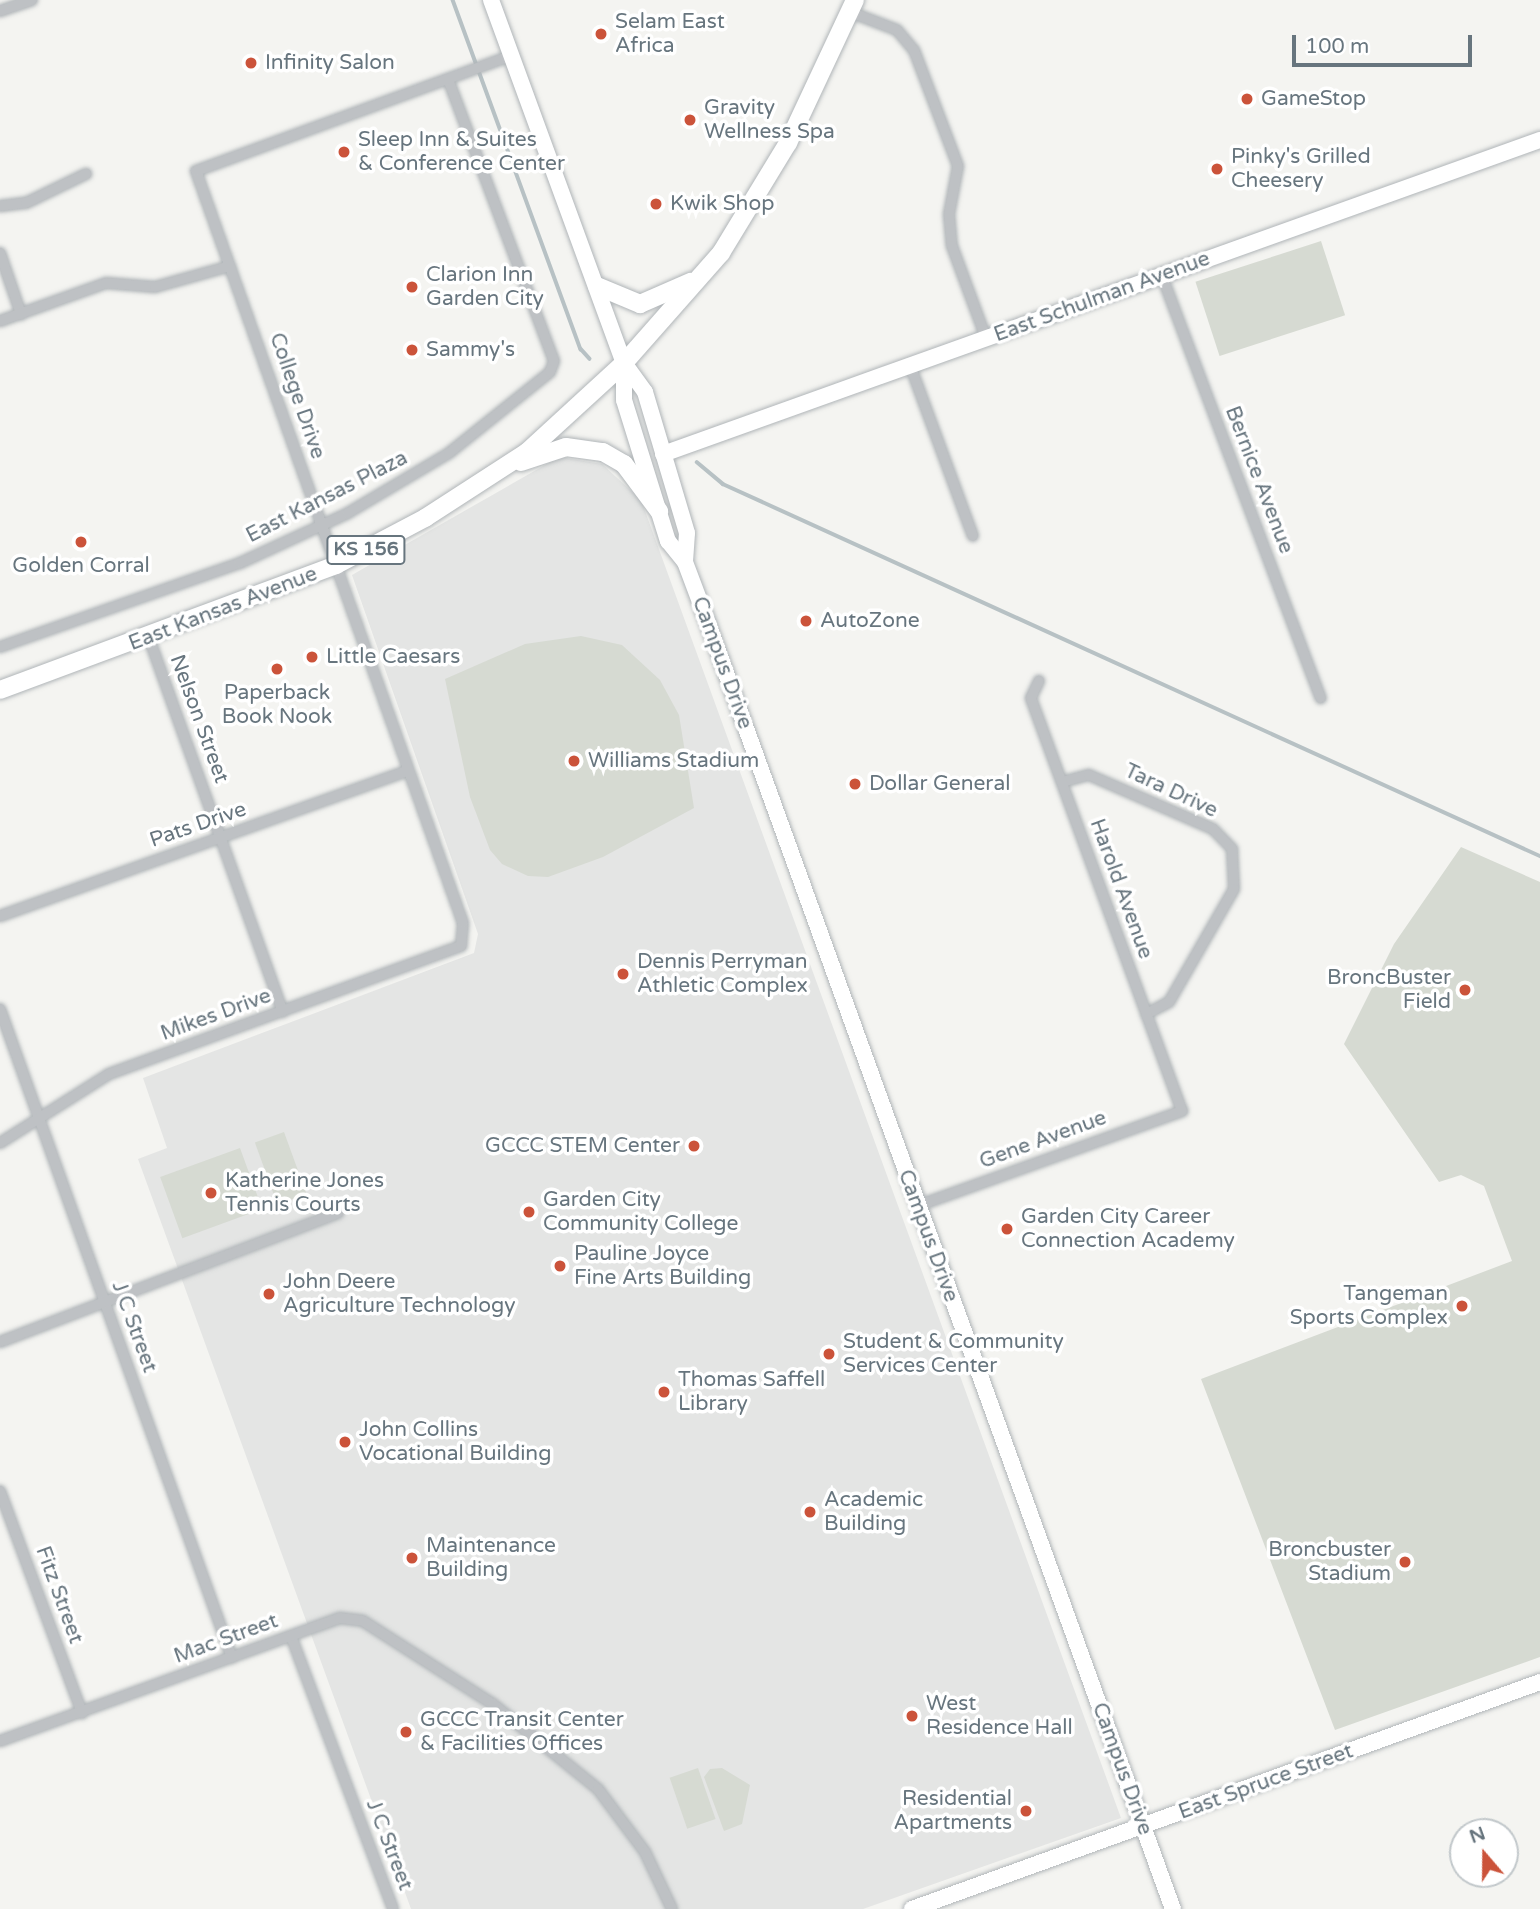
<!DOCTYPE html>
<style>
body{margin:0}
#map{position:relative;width:1540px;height:1909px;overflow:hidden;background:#f4f4f1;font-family:"Varela Round",sans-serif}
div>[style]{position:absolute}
.built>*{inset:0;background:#e4e5e4}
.green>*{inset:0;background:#d6dad2;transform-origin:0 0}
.stream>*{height:3.5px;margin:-1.75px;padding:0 1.75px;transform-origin:1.75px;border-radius:1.75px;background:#b7c1c4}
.roads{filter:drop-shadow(0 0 2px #b0b5b8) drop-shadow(0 0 2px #b0b5b8)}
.street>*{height:10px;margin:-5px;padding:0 5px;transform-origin:5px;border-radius:5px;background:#bec1c4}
.secondary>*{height:16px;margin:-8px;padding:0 8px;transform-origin:8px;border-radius:8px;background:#fff}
.primary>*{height:18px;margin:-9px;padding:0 9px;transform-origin:9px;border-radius:9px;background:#fff}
.dots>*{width:19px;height:19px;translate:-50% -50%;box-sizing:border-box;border:4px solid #fff;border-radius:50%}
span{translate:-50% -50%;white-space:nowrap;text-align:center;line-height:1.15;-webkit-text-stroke:7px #fff;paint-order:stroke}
.shield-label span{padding:2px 5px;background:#fff;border:2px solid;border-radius:5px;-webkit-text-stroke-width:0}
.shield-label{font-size:19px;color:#67757e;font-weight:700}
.poi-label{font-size:21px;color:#67757e}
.left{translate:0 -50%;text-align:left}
.right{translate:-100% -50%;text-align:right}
.street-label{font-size:21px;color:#67757e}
.north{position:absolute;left:1449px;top:1818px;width:70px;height:70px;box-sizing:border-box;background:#fff;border:2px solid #c2c8cb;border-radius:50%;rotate:340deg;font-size:19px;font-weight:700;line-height:28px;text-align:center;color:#67757e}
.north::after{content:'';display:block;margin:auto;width:24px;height:32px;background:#cb533a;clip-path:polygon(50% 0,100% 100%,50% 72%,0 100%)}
.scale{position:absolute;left:1292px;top:35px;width:180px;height:32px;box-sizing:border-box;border:4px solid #67757e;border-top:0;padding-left:9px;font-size:21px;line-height:24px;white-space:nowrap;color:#67757e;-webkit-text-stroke:5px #fff;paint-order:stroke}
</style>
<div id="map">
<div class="built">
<i style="clip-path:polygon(559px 457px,602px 464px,641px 500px,1121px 1818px,863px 1909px,411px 1909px,138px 1159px,167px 1148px,143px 1078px,474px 953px,478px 934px,352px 575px)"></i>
</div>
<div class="green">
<i style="left:1321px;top:241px;width:78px;height:132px;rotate:72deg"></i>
<i style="clip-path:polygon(581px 636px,622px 645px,660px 680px,679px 715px,694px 808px,603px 857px,548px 877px,528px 876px,502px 864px,490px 850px,470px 797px,445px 679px,525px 644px)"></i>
<i style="clip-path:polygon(1461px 847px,1540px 882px,1540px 1657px,1335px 1730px,1201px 1379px,1512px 1261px,1484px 1186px,1461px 1175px,1439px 1182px,1344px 1044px,1394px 944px)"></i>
<i style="left:284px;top:1132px;width:66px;height:31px;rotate:70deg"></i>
<i style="left:240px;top:1148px;width:65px;height:85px;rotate:70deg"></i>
<i style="left:698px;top:1768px;width:54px;height:30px;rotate:71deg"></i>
<i style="clip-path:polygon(722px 1768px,750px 1785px,742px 1824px,724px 1831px,704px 1777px,710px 1769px)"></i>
</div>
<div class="stream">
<i style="left:453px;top:0;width:372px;rotate:69.9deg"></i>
<i style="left:581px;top:349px;width:13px;rotate:48deg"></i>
<i style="left:697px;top:462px;width:34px;rotate:40deg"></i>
<i style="left:723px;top:484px;width:898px;rotate:24.48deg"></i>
</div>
<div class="roads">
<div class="street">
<i style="left:0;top:11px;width:34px;rotate:-19deg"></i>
<i style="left:850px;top:12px;width:50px;rotate:21deg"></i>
<i style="left:897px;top:30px;width:26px;rotate:50deg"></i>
<i style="left:914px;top:50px;width:124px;rotate:69.2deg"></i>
<i style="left:958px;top:166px;width:49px;rotate:100.6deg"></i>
<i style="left:949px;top:214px;width:32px;rotate:85deg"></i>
<i style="left:952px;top:246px;width:98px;rotate:69.7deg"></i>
<i style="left:0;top:206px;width:26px;rotate:-7deg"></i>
<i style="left:26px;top:203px;width:67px;rotate:-25.8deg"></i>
<i style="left:0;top:253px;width:65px;rotate:71deg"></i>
<i style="left:1162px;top:276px;width:451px;rotate:69.4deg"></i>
<i style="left:0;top:321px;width:113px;rotate:-19.7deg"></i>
<i style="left:106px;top:283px;width:49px;rotate:4.7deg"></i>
<i style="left:155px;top:287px;width:78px;rotate:-15.6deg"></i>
<i style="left:910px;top:365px;width:182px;rotate:69.8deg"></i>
<i style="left:149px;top:638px;width:397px;rotate:70.3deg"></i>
<i style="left:0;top:647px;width:254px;rotate:-19.3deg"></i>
<i style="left:240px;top:563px;width:119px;rotate:-24.8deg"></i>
<i style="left:348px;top:513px;width:117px;rotate:-30.7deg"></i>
<i style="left:449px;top:453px;width:129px;rotate:-38.7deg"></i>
<i style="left:550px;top:372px;width:12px;rotate:-70deg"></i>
<i style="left:554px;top:361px;width:301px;rotate:-110.6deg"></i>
<i style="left:1062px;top:782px;width:28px;rotate:-15deg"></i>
<i style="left:1089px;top:775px;width:135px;rotate:23.5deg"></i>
<i style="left:1213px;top:829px;width:28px;rotate:46deg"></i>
<i style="left:1232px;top:849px;width:40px;rotate:87.1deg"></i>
<i style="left:1234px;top:889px;width:130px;rotate:119.9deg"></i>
<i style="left:1169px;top:1002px;width:26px;rotate:152deg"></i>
<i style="left:0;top:916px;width:433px;rotate:-19.6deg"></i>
<i style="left:0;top:1009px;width:689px;rotate:70.33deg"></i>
<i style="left:0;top:1143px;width:129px;rotate:-32.3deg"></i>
<i style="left:109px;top:1074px;width:375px;rotate:-20deg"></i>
<i style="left:461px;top:946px;width:23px;rotate:-85deg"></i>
<i style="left:463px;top:923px;width:798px;rotate:-109.55deg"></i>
<i style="left:196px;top:171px;width:335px;rotate:-20.1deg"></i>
<i style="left:917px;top:1206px;width:282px;rotate:-19.7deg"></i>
<i style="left:1182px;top:1111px;width:440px;rotate:-110.1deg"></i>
<i style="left:1031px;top:698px;width:19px;rotate:-65deg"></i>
<i style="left:0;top:1342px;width:362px;rotate:-20.9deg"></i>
<i style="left:0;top:1491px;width:237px;rotate:69.7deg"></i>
<i style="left:291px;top:1636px;width:291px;rotate:69.5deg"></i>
<i style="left:0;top:1741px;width:362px;rotate:-19.9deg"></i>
<i style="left:340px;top:1618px;width:23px;rotate:7deg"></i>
<i style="left:363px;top:1621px;width:154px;rotate:32.6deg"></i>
<i style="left:493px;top:1704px;width:135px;rotate:39deg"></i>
<i style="left:598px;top:1789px;width:79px;rotate:53.3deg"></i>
<i style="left:645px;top:1852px;width:63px;rotate:64.7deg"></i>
</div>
<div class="secondary">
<i style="left:491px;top:0;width:387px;rotate:69.9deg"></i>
<i style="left:624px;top:363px;width:36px;rotate:54deg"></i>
<i style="left:645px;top:392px;width:147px;rotate:73.4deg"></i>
<i style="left:687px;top:533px;width:29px;rotate:94deg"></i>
<i style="left:624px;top:363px;width:37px;rotate:90deg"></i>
<i style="left:624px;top:400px;width:148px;rotate:72.7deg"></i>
<i style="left:668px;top:541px;width:27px;rotate:51deg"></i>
<i style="left:685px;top:562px;width:68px;rotate:69.4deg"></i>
<i style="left:709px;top:626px;width:1364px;rotate:70.12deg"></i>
<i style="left:663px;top:454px;width:932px;rotate:-19.7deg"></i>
<i style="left:912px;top:1909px;width:668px;rotate:-19.87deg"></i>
</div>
<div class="primary">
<i style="left:597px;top:286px;width:47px;rotate:22.7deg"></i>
<i style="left:640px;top:304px;width:55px;rotate:-23.7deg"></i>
<i style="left:521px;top:462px;width:47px;rotate:-18.4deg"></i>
<i style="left:566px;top:447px;width:37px;rotate:8deg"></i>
<i style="left:603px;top:452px;width:24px;rotate:30deg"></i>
<i style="left:624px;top:464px;width:59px;rotate:53.3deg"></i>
<i style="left:0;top:690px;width:358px;rotate:-20.4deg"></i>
<i style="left:336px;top:565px;width:101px;rotate:-27.8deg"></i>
<i style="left:425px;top:518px;width:121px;rotate:-32.9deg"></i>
<i style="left:527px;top:452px;width:132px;rotate:-42.5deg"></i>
<i style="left:624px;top:363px;width:147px;rotate:-48.6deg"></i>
<i style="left:721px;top:253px;width:129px;rotate:-58.7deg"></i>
<i style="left:788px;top:143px;width:158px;rotate:-64.9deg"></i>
</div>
</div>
<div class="dots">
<i style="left:601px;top:34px;background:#cb533a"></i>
<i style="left:251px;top:63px;background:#cb533a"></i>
<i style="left:1247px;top:99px;background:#cb533a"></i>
<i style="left:690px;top:120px;background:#cb533a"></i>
<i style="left:344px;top:152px;background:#cb533a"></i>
<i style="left:1217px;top:169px;background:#cb533a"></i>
<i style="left:656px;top:204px;background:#cb533a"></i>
<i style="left:412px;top:287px;background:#cb533a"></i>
<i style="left:412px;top:350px;background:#cb533a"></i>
<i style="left:81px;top:542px;background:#cb533a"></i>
<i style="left:806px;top:621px;background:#cb533a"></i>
<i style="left:312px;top:657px;background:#cb533a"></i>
<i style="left:277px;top:669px;background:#cb533a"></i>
<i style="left:574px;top:761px;background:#cb533a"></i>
<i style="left:855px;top:784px;background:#cb533a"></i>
<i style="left:623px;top:974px;background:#cb533a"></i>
<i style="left:1465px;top:990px;background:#cb533a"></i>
<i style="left:694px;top:1146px;background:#cb533a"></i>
<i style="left:211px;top:1193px;background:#cb533a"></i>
<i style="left:529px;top:1212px;background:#cb533a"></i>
<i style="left:1007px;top:1229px;background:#cb533a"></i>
<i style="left:560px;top:1266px;background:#cb533a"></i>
<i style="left:269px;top:1294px;background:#cb533a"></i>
<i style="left:1462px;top:1306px;background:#cb533a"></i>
<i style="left:829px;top:1354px;background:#cb533a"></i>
<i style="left:664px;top:1392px;background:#cb533a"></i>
<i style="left:345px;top:1442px;background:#cb533a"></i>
<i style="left:810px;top:1512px;background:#cb533a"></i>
<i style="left:412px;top:1558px;background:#cb533a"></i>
<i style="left:1405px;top:1562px;background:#cb533a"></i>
<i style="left:912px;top:1716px;background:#cb533a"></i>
<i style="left:406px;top:1732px;background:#cb533a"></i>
<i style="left:1026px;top:1811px;background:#cb533a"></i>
</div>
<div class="shield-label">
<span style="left:366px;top:550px">KS 156</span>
</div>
<div class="poi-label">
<span class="left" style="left:615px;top:34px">Selam East<br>Africa</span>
<span class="left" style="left:265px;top:63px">Infinity Salon</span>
<span class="left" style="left:1261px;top:99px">GameStop</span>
<span class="left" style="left:704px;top:120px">Gravity<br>Wellness Spa</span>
<span class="left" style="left:358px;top:152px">Sleep Inn &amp; Suites<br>&amp; Conference Center</span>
<span class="left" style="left:1231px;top:169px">Pinky's Grilled<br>Cheesery</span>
<span class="left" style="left:670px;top:204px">Kwik Shop</span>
<span class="left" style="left:426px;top:287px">Clarion Inn<br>Garden City</span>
<span class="left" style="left:426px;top:350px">Sammy's</span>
<span style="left:81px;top:566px">Golden Corral</span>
<span class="left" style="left:820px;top:621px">AutoZone</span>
<span class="left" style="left:326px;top:657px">Little Caesars</span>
<span style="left:277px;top:705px">Paperback<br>Book Nook</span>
<span class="left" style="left:588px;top:761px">Williams Stadium</span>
<span class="left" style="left:869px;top:784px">Dollar General</span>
<span class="left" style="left:637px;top:974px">Dennis Perryman<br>Athletic Complex</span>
<span class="right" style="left:1451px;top:990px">BroncBuster<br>Field</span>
<span class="right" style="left:680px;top:1146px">GCCC STEM Center</span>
<span class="left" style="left:225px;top:1193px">Katherine Jones<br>Tennis Courts</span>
<span class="left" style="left:543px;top:1212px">Garden City<br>Community College</span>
<span class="left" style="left:1021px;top:1229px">Garden City Career<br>Connection Academy</span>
<span class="left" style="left:574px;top:1266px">Pauline Joyce<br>Fine Arts Building</span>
<span class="left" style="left:283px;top:1294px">John Deere<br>Agriculture Technology</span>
<span class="right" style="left:1448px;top:1306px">Tangeman<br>Sports Complex</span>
<span class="left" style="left:843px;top:1354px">Student &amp; Community<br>Services Center</span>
<span class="left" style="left:678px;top:1392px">Thomas Saffell<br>Library</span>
<span class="left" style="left:359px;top:1442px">John Collins<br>Vocational Building</span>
<span class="left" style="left:824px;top:1512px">Academic<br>Building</span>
<span class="left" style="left:426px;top:1558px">Maintenance<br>Building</span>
<span class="right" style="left:1391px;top:1562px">Broncbuster<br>Stadium</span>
<span class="left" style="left:926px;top:1716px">West<br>Residence Hall</span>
<span class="left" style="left:420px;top:1732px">GCCC Transit Center<br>&amp; Facilities Offices</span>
<span class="right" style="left:1012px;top:1811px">Residential<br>Apartments</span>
</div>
<div class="street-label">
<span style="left:1102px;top:297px;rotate:-20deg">East Schulman Avenue</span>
<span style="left:297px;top:396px;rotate:71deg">College Drive</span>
<span style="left:1259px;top:480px;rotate:69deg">Bernice Avenue</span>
<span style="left:327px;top:497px;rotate:-27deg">East Kansas Plaza</span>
<span style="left:223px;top:609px;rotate:-21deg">East Kansas Avenue</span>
<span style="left:722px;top:663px;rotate:70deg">Campus Drive</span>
<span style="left:199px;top:719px;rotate:70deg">Nelson Street</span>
<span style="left:1171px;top:791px;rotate:25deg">Tara Drive</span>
<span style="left:198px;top:825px;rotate:-19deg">Pats Drive</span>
<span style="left:1121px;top:889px;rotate:70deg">Harold Avenue</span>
<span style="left:216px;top:1015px;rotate:-20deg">Mikes Drive</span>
<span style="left:1043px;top:1140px;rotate:-20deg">Gene Avenue</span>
<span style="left:928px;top:1236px;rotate:70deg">Campus Drive</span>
<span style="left:134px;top:1327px;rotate:70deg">J C Street</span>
<span style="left:59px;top:1595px;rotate:70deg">Fitz Street</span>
<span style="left:226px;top:1639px;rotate:-20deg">Mac Street</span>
<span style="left:1122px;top:1769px;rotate:70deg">Campus Drive</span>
<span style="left:1266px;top:1782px;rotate:-20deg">East Spruce Street</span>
<span style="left:389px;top:1845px;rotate:69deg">J C Street</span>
</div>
<div class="north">N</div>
<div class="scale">100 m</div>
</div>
